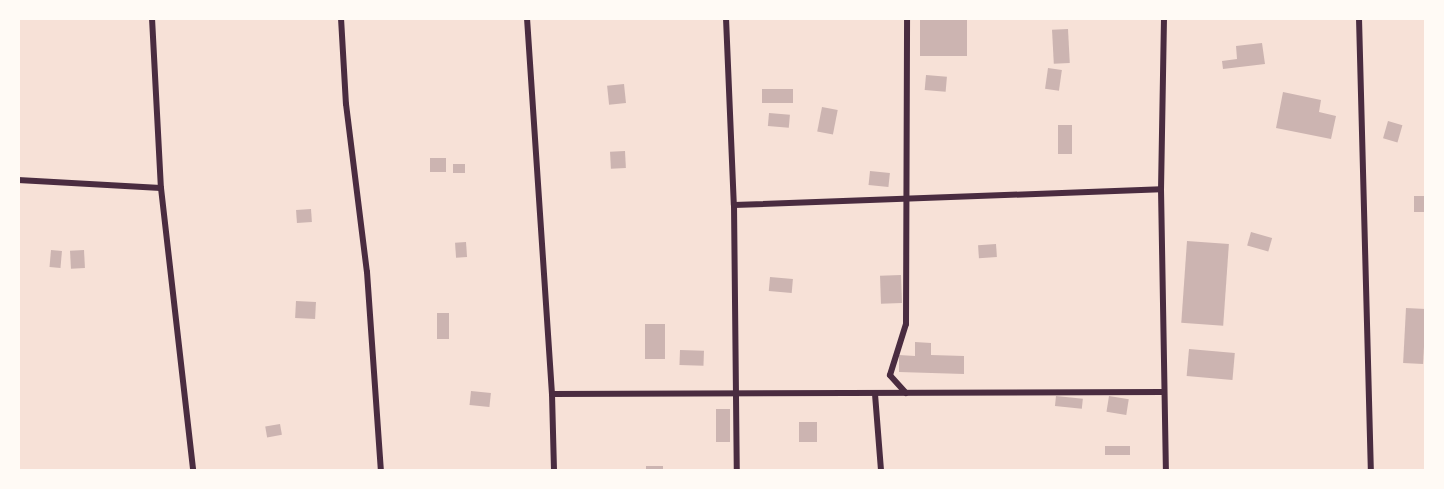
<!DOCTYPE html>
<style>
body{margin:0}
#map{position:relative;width:1444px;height:489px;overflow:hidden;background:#f7e1d7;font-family:Cabin,sans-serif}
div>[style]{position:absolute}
.building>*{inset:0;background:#ccb4b1;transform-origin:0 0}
.minor>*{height:6px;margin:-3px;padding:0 3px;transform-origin:3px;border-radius:3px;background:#4a2c40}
span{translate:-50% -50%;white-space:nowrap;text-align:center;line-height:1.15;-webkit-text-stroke:6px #fffaf5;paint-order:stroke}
.frame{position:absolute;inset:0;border:20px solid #fffaf5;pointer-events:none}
</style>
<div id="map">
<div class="building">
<i style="left:920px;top:18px;width:47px;height:38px"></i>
<i style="left:1068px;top:29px;width:34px;height:16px;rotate:87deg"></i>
<i style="clip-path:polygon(1262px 43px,1265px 64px,1223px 69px,1222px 61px,1237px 59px,1236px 46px)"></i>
<i style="left:1048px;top:68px;width:14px;height:21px;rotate:8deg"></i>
<i style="left:926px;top:75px;width:21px;height:15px;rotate:5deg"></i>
<i style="left:624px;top:84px;width:19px;height:17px;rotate:84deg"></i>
<i style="left:762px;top:89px;width:31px;height:14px"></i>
<i style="clip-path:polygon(1283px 92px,1321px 100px,1319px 112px,1336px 116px,1331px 139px,1276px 128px)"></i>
<i style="left:822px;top:107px;width:16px;height:25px;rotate:11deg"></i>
<i style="left:769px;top:113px;width:21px;height:13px;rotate:5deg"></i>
<i style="left:1388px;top:121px;width:15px;height:18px;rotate:16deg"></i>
<i style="left:1058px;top:125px;width:14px;height:29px"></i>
<i style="left:625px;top:151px;width:17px;height:15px;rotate:87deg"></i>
<i style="left:430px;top:158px;width:16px;height:14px"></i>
<i style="left:453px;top:164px;width:12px;height:9px"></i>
<i style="left:870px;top:171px;width:20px;height:14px;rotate:6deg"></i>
<i style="left:1426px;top:196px;width:16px;height:12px;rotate:90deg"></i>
<i style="left:311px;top:209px;width:13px;height:15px;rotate:86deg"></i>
<i style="left:1251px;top:232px;width:22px;height:14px;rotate:16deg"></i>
<i style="left:1187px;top:241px;width:42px;height:82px;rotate:4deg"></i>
<i style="left:466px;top:242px;width:15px;height:11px;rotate:86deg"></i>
<i style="left:996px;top:244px;width:13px;height:18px;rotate:86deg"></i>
<i style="left:51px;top:250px;width:11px;height:17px;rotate:5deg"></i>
<i style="left:84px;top:250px;width:18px;height:14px;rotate:87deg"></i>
<i style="left:901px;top:275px;width:28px;height:21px;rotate:88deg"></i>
<i style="left:770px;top:277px;width:23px;height:14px;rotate:5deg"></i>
<i style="left:296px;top:301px;width:20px;height:17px;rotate:3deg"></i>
<i style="left:1406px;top:308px;width:20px;height:55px;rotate:3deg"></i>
<i style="left:437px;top:313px;width:12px;height:26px"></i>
<i style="left:645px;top:324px;width:20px;height:35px"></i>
<i style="clip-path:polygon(915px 342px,931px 343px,931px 355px,964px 356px,964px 374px,899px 372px,899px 355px,915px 356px)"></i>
<i style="left:1189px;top:349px;width:46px;height:27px;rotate:5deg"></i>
<i style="left:680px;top:350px;width:24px;height:15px;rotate:2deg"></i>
<i style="left:471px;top:391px;width:20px;height:14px;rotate:6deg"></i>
<i style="left:1056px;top:396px;width:27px;height:10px;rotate:6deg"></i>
<i style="left:1109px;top:396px;width:20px;height:16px;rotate:9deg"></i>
<i style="left:716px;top:409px;width:14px;height:33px"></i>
<i style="left:799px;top:422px;width:18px;height:20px"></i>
<i style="left:280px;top:424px;width:11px;height:15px;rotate:80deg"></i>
<i style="left:1105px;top:446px;width:25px;height:9px"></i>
<i style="left:646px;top:466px;width:17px;height:5px"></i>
</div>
<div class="minor">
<i style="left:152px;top:18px;width:170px;rotate:87deg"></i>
<i style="left:161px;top:188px;width:285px;rotate:83.5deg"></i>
<i style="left:341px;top:18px;width:86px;rotate:86.7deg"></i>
<i style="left:346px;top:104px;width:169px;rotate:82.9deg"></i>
<i style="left:367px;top:272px;width:199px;rotate:86deg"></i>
<i style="left:527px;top:18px;width:377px;rotate:86.2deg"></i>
<i style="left:552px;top:394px;width:77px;rotate:88.5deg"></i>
<i style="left:726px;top:18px;width:187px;rotate:87.6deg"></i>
<i style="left:734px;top:205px;width:266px;rotate:89.4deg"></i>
<i style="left:1164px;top:18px;width:171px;rotate:91deg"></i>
<i style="left:1161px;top:189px;width:282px;rotate:89deg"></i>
<i style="left:1359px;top:18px;width:453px;rotate:88.5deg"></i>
<i style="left:18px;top:180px;width:143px;rotate:3.2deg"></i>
<i style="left:734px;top:205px;width:427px;rotate:-2.1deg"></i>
<i style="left:906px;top:393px;width:24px;rotate:-132deg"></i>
<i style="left:890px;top:375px;width:53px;rotate:-72.6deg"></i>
<i style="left:906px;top:324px;width:306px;rotate:-89.8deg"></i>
<i style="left:552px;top:394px;width:611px;rotate:-0.19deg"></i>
<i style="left:875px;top:394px;width:77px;rotate:85.5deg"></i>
</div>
<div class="frame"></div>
</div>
